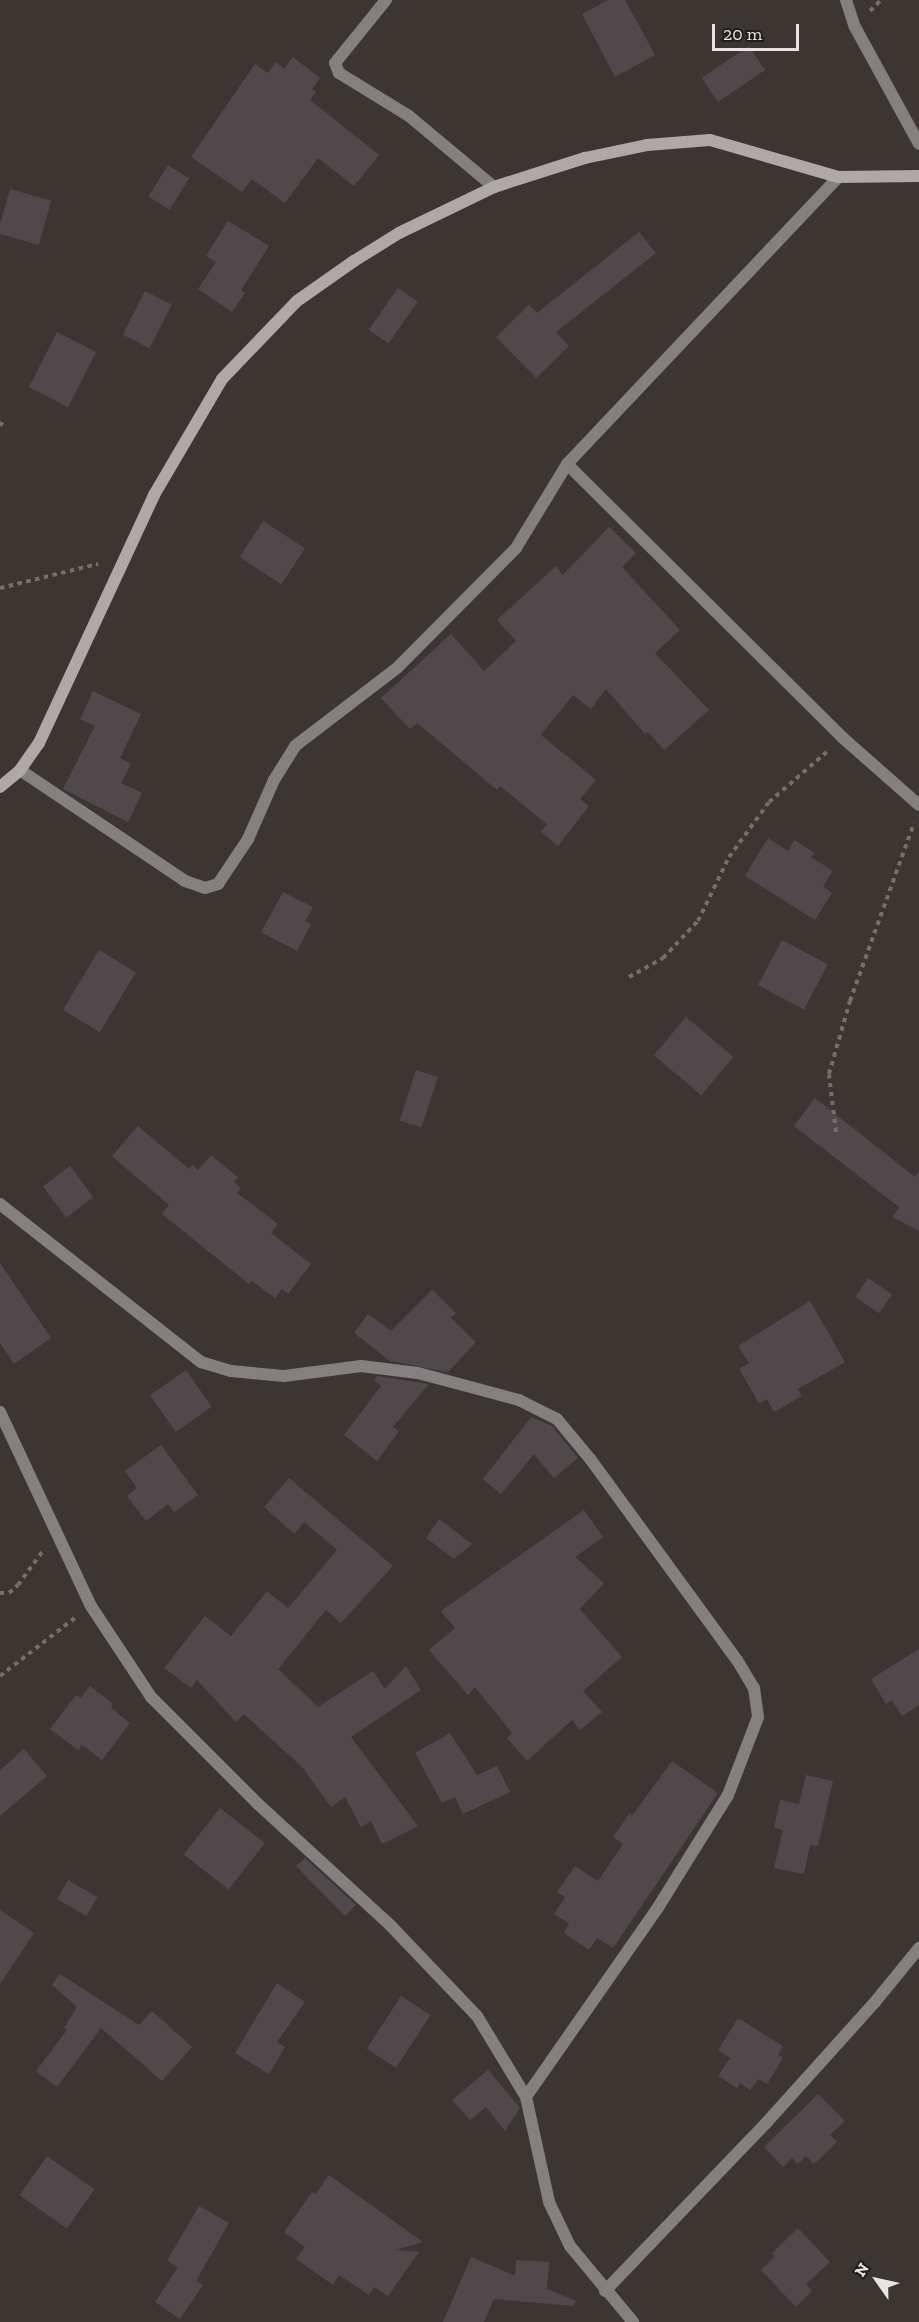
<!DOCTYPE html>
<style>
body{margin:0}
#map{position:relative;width:919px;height:2322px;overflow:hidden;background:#3b3632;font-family:"Zilla Slab",serif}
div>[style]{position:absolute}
.building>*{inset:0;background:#50494c;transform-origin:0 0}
.path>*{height:4px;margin-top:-2px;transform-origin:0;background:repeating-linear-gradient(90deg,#746f6c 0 4.5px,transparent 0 9px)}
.street>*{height:12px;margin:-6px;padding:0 6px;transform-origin:6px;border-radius:6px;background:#83807f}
.secondary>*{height:12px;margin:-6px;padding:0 6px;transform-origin:6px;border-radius:6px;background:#aea9a7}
span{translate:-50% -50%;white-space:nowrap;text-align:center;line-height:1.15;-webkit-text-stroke:4.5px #201e1c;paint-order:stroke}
.north{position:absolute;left:847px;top:2250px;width:60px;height:60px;-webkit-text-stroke:4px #201e1c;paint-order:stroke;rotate:304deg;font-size:16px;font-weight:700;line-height:24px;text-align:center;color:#e7e4e1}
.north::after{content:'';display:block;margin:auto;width:21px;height:27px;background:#e7e4e1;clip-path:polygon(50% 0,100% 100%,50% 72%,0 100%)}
.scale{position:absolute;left:712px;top:24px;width:87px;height:27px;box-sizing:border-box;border:3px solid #e7e4e1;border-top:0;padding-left:8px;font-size:18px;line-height:21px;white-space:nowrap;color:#e7e4e1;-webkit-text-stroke:4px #201e1c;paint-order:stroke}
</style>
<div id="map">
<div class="building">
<i style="clip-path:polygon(608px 0,625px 0,655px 55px,615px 77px,582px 14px)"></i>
<i style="left:749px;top:46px;width:29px;height:57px;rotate:56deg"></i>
<i style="clip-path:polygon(293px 57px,320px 78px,312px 89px,316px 92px,310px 100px,379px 155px,354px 186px,318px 158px,285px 203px,252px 179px,242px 192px,191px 157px,255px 64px,268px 73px,276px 62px,284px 69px)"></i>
<i style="left:168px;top:165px;width:25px;height:37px;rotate:32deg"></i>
<i style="left:10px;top:189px;width:43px;height:46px;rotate:16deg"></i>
<i style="clip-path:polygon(228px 221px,269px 246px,241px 290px,245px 293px,232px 312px,198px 289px,216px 262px,206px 256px)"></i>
<i style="clip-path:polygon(639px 232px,656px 253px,556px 332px,569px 346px,536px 378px,496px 337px,529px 305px,537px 313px)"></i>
<i style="left:398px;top:288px;width:24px;height:51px;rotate:35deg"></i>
<i style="left:145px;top:291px;width:30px;height:49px;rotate:27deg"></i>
<i style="left:57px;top:332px;width:44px;height:62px;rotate:27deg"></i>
<i style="left:263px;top:521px;width:50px;height:43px;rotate:33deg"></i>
<i style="clip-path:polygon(609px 527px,636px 553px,622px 567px,680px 630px,655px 653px,709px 710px,664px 750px,648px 732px,645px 734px,606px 689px,591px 709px,573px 695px,541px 735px,596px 780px,580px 799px,589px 806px,558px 846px,541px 832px,547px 824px,500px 786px,497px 790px,417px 723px,410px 729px,381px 698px,451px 634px,484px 671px,516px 641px,497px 620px,556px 566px,563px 575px)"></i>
<i style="clip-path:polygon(93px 691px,141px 714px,120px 758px,131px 764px,121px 783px,142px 793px,128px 822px,63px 789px,95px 726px,80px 719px)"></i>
<i style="clip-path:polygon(768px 838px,788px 851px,794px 840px,815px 853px,811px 857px,833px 871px,823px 886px,832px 893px,815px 920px,745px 876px)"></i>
<i style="clip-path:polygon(283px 892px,313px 907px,305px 921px,311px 924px,297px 951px,261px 932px)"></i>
<i style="left:782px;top:940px;width:52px;height:51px;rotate:28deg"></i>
<i style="left:99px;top:950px;width:43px;height:70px;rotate:31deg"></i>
<i style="left:686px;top:1017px;width:62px;height:50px;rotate:40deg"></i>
<i style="left:416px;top:1070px;width:23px;height:53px;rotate:18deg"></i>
<i style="clip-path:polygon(815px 1098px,915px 1177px,919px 1170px,919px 1231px,893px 1217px,899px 1207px,794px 1126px)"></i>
<i style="clip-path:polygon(138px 1126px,189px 1169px,192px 1165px,198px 1170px,211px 1155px,238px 1177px,234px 1182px,241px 1188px,237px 1193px,278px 1224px,271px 1233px,311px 1264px,288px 1294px,282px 1289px,275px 1298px,252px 1281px,249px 1284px,162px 1214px,169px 1205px,112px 1156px)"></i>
<i style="left:70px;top:1166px;width:39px;height:34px;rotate:53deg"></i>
<i style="clip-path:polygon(0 1263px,51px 1338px,14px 1364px,0 1343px)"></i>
<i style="left:868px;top:1278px;width:29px;height:23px;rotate:34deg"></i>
<i style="clip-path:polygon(432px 1290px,456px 1313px,451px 1318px,476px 1342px,448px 1372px,390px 1361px,354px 1333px,368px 1314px,391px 1331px)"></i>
<i style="clip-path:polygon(810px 1301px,845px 1362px,798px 1389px,802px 1396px,774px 1412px,767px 1399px,759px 1403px,739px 1369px,749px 1363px,738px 1346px)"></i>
<i style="left:186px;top:1370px;width:45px;height:44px;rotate:55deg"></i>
<i style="clip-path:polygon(377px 1376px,429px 1384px,393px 1427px,399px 1431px,377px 1461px,344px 1435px,381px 1386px,374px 1380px)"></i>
<i style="clip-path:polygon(531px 1417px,552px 1426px,578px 1458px,554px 1478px,534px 1454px,501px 1494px,483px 1479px)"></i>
<i style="clip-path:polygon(161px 1445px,198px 1495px,174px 1512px,168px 1504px,146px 1521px,127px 1496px,137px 1488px,125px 1471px)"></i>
<i style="clip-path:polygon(289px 1478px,393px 1566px,341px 1623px,326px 1610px,278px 1669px,318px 1707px,373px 1671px,385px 1689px,406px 1666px,421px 1690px,351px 1737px,418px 1826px,382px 1844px,371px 1821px,361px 1827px,345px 1797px,331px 1807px,303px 1768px,244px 1714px,236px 1722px,197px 1680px,191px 1688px,164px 1668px,205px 1616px,231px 1636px,267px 1591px,288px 1608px,337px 1550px,304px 1522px,294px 1534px,264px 1507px)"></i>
<i style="clip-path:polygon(584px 1510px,603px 1537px,575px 1557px,604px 1583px,580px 1609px,622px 1657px,583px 1691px,602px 1712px,580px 1730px,572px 1720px,527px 1761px,507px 1738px,512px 1733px,475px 1687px,468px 1695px,429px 1650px,455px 1628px,441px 1611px)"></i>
<i style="clip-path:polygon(439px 1519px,472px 1544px,454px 1559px,426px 1538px)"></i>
<i style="clip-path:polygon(919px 1649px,919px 1705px,902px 1716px,892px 1700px,886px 1704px,871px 1679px)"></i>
<i style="clip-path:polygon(90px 1686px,113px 1704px,111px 1708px,130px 1723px,102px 1760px,82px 1745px,78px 1750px,50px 1729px,76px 1695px,81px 1698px)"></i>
<i style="clip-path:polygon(450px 1733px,477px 1775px,497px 1766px,510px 1792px,463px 1814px,455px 1797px,442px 1803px,415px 1753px)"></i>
<i style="clip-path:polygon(24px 1749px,47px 1776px,0 1816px,0 1770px)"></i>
<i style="clip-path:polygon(672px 1761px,718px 1793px,613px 1948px,597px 1938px,589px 1950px,564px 1933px,569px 1923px,554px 1914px,565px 1897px,557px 1892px,575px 1866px,598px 1881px,623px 1844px,613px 1837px,630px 1813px,632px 1816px)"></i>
<i style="clip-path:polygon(806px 1775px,833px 1781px,818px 1846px,810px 1845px,804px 1874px,774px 1868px,783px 1830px,774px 1828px,780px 1800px,799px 1804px)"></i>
<i style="left:220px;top:1808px;width:57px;height:59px;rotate:38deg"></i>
<i style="clip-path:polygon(305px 1858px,356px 1905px,345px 1916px,296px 1866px)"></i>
<i style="left:68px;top:1880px;width:34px;height:22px;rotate:30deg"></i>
<i style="clip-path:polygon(0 1910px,34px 1933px,0 1984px)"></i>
<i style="clip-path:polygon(60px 1974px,139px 2025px,152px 2011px,192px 2047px,162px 2081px,101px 2028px,57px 2087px,36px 2071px,67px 2030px,64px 2028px,77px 2007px,52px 1985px)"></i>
<i style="clip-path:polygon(277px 1983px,305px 2002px,277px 2042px,285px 2047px,269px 2074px,235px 2053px)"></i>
<i style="left:401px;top:1996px;width:35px;height:63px;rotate:33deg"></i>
<i style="clip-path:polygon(738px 2018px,783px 2046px,778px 2055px,783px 2058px,767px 2084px,758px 2079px,750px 2090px,740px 2083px,737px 2088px,718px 2076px,730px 2058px,718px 2050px)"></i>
<i style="clip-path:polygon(488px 2070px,520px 2108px,505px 2131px,486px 2107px,470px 2120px,452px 2100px)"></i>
<i style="clip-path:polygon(818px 2094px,845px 2121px,830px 2135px,837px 2142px,814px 2164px,806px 2156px,798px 2164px,792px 2158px,783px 2167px,764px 2147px)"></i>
<i style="left:47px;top:2156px;width:58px;height:48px;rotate:35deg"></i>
<i style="clip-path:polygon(329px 2175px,423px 2242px,395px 2250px,419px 2252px,388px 2296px,374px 2287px,369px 2295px,339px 2275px,333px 2285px,296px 2259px,305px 2247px,284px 2232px,312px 2192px,316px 2194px)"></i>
<i style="clip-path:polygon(199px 2206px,229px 2223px,196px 2281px,203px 2285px,180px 2319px,155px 2302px,178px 2267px,167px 2261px)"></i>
<i style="clip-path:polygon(798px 2228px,830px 2262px,806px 2284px,812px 2291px,796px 2307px,761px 2270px,775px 2256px,772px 2253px)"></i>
<i style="clip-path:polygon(471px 2257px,515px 2276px,516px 2260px,549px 2262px,547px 2289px,576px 2301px,574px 2306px,494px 2299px,484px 2322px,443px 2322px)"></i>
</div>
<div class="path">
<i style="left:870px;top:11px;width:16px;rotate:-45deg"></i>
<i style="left:0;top:426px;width:6px;rotate:-59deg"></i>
<i style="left:0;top:588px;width:101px;rotate:-13.8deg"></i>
<i style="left:629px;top:977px;width:39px;rotate:-29deg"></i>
<i style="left:663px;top:958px;width:51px;rotate:-46.6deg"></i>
<i style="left:698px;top:921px;width:71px;rotate:-64.2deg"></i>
<i style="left:729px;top:857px;width:68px;rotate:-54deg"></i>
<i style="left:769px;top:802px;width:79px;rotate:-40.9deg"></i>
<i style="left:836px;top:1132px;width:58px;rotate:-96.9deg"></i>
<i style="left:829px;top:1074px;width:76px;rotate:-74deg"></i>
<i style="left:850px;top:1001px;width:189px;rotate:-70.2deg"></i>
<i style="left:0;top:1593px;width:9px"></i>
<i style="left:9px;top:1593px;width:12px;rotate:-42deg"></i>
<i style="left:18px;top:1585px;width:41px;rotate:-54deg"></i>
<i style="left:0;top:1676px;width:96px;rotate:-37.8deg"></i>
</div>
<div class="street">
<i style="left:386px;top:0;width:81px;rotate:129deg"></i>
<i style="left:335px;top:63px;width:11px;rotate:68deg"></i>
<i style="left:339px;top:73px;width:82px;rotate:31.6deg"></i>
<i style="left:409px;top:116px;width:111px;rotate:39.9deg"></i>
<i style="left:846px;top:0;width:28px;rotate:72deg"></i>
<i style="left:855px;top:27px;width:133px;rotate:61.3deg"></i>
<i style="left:567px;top:464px;width:389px;rotate:44.8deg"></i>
<i style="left:843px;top:738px;width:101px;rotate:41.4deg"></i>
<i style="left:20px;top:770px;width:199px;rotate:33.9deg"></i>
<i style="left:185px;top:881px;width:21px;rotate:19deg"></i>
<i style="left:205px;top:888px;width:14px;rotate:-17deg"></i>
<i style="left:218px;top:884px;width:54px;rotate:-56.3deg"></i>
<i style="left:248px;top:839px;width:64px;rotate:-66.2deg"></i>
<i style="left:274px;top:780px;width:40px;rotate:-58deg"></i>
<i style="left:295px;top:746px;width:128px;rotate:-37.4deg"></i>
<i style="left:397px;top:668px;width:169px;rotate:-45.2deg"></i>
<i style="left:516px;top:548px;width:98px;rotate:-58.7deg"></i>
<i style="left:567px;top:464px;width:395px;rotate:-46.6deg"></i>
<i style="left:0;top:1204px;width:256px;rotate:38.2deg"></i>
<i style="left:201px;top:1362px;width:31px;rotate:17deg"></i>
<i style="left:231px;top:1371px;width:53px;rotate:5.4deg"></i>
<i style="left:284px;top:1376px;width:78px;rotate:-7.4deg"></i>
<i style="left:361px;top:1366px;width:57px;rotate:7deg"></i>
<i style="left:418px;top:1373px;width:105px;rotate:15deg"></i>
<i style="left:519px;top:1400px;width:42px;rotate:26.6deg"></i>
<i style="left:557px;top:1419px;width:53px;rotate:50.3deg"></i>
<i style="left:591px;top:1460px;width:248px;rotate:53.9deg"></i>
<i style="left:737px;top:1660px;width:33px;rotate:59deg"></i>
<i style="left:754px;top:1688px;width:29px;rotate:82deg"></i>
<i style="left:758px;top:1717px;width:84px;rotate:111deg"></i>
<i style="left:728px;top:1795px;width:134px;rotate:121.9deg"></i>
<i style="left:657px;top:1909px;width:229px;rotate:124.9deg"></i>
<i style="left:0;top:1412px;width:214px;rotate:64.9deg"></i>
<i style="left:91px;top:1606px;width:109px;rotate:56.6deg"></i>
<i style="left:151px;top:1697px;width:151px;rotate:45deg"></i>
<i style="left:258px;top:1804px;width:179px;rotate:42.5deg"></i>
<i style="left:390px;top:1925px;width:126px;rotate:46.3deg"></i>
<i style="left:477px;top:2016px;width:95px;rotate:58.8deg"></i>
<i style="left:526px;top:2097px;width:107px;rotate:77.6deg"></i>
<i style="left:549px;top:2202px;width:49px;rotate:64.5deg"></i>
<i style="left:570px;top:2246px;width:99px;rotate:50.3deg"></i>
<i style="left:605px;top:2291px;width:234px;rotate:-46.2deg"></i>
<i style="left:767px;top:2122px;width:161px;rotate:-48deg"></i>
<i style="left:875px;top:2002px;width:70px;rotate:-50.8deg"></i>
</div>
<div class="secondary">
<i style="left:0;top:787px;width:26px;rotate:-40deg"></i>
<i style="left:20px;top:770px;width:33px;rotate:-55deg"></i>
<i style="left:39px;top:743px;width:273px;rotate:-65.1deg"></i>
<i style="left:154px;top:495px;width:134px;rotate:-59.6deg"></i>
<i style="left:222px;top:379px;width:108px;rotate:-46.1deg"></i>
<i style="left:297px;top:301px;width:70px;rotate:-35.1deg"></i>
<i style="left:354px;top:261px;width:53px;rotate:-31.9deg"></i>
<i style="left:399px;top:233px;width:106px;rotate:-25.8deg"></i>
<i style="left:494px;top:187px;width:96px;rotate:-17.7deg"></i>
<i style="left:585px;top:158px;width:63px;rotate:-11.8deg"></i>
<i style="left:647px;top:145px;width:63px;rotate:-4.5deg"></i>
<i style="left:710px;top:140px;width:133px;rotate:16.1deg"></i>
<i style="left:838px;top:177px;width:81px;rotate:-0.7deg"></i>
</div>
<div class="north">N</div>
<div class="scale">20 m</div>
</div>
